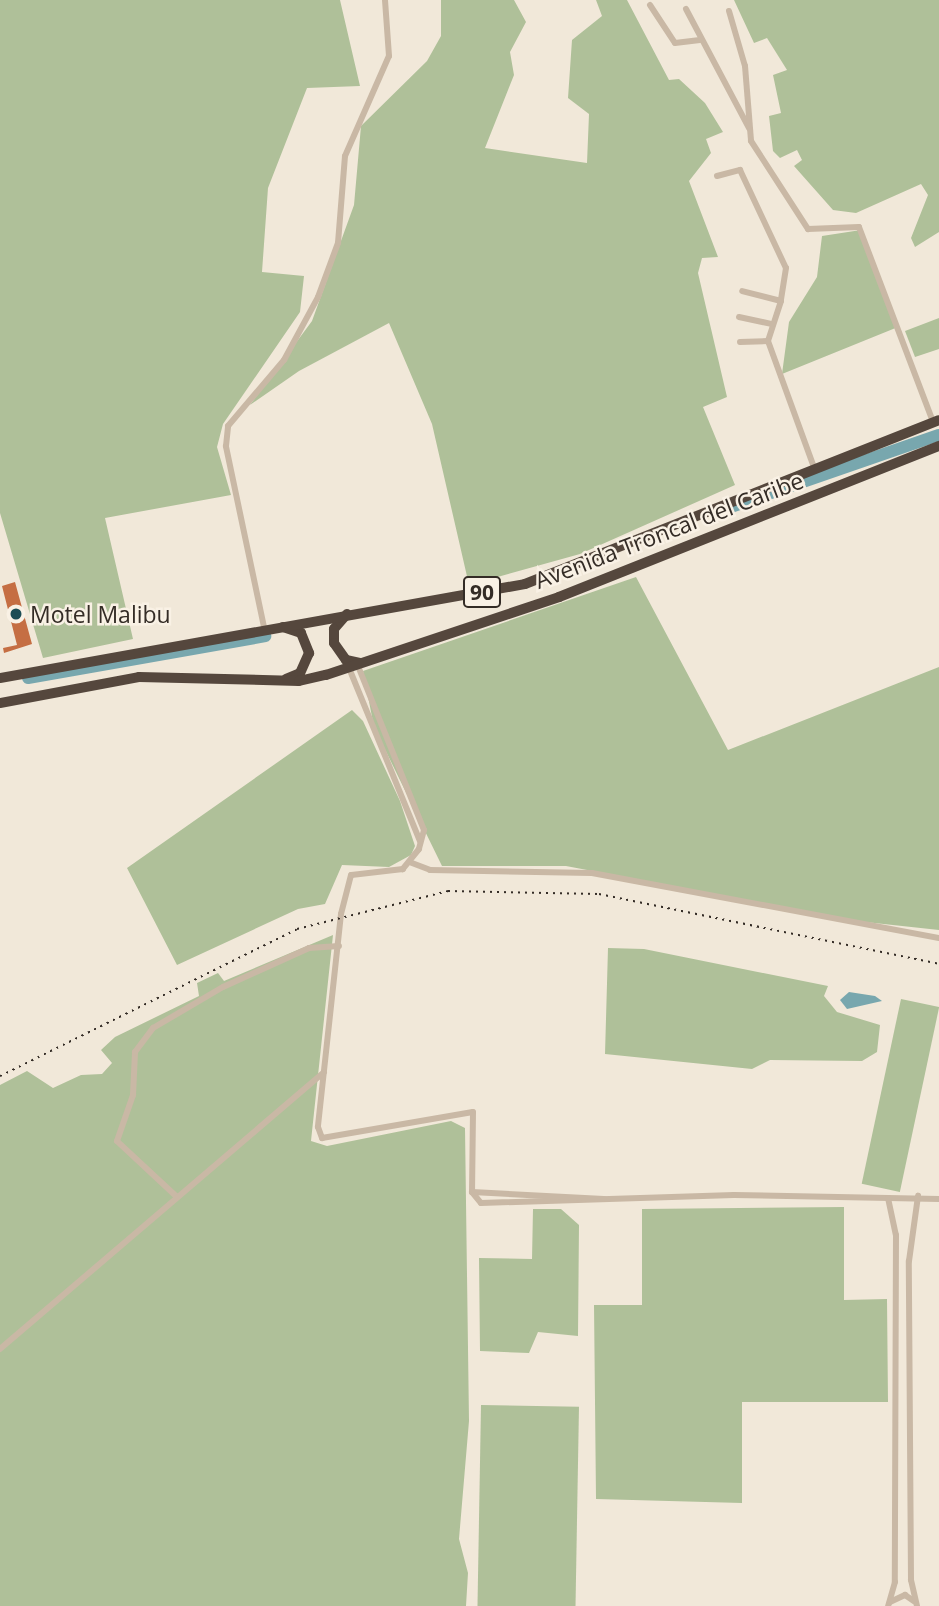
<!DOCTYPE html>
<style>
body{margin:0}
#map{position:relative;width:939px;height:1606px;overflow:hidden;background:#f1e8d9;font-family:"Open Sans",sans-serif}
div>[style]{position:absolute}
.green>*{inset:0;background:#afc099;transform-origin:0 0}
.water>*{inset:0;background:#78a7ae}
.river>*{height:12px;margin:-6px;padding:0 6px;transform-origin:6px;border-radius:6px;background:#78a7ae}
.building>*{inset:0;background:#c56e43}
.street>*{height:6px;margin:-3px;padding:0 3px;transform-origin:3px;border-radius:3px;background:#c9b8a5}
.highway>*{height:10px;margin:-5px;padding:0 5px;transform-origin:5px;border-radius:5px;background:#55473d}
.rail>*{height:2px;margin-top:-1px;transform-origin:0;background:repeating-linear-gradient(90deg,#342c26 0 2px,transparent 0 7px)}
.dots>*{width:19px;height:19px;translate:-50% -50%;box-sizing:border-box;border:4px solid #f9f1e5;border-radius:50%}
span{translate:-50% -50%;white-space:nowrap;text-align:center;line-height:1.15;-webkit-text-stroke:5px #f9f1e5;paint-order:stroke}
.shield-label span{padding:2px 5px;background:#f9f1e5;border:2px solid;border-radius:5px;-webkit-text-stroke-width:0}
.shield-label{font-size:21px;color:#342c26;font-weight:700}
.street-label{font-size:23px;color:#342c26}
.poi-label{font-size:23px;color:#342c26}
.left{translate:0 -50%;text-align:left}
</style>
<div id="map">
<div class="green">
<i style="clip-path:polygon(0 0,340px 0,360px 86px,307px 88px,268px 188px,262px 272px,304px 276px,300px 312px,223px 424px,217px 447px,231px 495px,105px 518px,133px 639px,43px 658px,0 513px)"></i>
<i style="clip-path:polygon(441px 0,514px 0,526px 22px,510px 52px,514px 75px,485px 148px,587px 163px,589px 114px,568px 98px,572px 40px,602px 16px,596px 0,627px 0,669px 80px,679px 79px,705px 103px,723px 132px,706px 139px,711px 153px,689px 181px,718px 257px,702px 258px,698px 273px,727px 397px,703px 407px,735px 485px,580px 554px,469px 585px,432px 424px,389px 323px,299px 371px,250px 405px,312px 321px,354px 205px,361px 126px,427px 61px,441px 36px)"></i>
<i style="clip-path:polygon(734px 0,939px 0,939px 232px,915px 247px,911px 238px,928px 195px,921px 184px,856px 213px,833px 210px,794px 166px,802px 160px,797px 150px,780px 158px,773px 151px,769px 116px,781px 113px,773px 75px,787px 70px,767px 38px,754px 43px)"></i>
<i style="clip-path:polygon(861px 230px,898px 327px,782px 374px,789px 322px,817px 277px,822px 236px)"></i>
<i style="clip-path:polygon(939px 318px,939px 349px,915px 357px,905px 331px)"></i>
<i style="clip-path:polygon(636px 577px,728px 750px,939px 667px,939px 930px,856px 921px,566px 866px,442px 866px,374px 727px,363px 671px)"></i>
<i style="clip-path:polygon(352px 710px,363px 721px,400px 801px,415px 846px,411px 855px,389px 867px,342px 865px,325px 904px,298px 909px,177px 965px,127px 868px)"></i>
<i style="clip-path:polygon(333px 935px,311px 1141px,327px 1146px,451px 1121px,465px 1128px,469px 1421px,459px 1539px,468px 1573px,466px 1606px,0 1606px,0 1085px,27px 1071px,53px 1088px,81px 1075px,102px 1074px,112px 1063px,101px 1050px,115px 1037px,199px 996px,197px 983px,218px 973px,224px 981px)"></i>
<i style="clip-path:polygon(608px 948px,644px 949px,828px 986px,824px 996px,837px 1012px,880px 1025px,877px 1052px,862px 1061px,770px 1060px,752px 1069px,605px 1054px)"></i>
<i style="left:901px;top:999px;width:39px;height:189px;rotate:12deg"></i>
<i style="clip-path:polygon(844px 1207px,844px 1300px,887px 1299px,888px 1402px,742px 1402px,742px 1503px,596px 1499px,594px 1305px,642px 1305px,642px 1209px)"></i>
<i style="clip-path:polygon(533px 1209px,561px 1209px,579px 1225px,578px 1336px,538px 1332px,529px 1353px,480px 1351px,479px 1258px,532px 1259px)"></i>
<i style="left:481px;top:1405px;width:98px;height:201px;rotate:1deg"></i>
</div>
<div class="water">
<i style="clip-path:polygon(849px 992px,875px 996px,882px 1001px,847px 1009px,840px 1000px)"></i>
</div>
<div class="river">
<i style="left:728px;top:508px;width:223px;rotate:-19.1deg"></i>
<i style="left:28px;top:678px;width:241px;rotate:-10deg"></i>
</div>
<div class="building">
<i style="clip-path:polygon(15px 582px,32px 644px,4px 653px,3px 648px,17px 645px,2px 586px)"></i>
</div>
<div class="street">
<i style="left:650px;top:5px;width:45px;rotate:56.7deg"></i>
<i style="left:675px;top:43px;width:25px;rotate:-7deg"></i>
<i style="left:686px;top:9px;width:135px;rotate:62.1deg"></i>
<i style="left:729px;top:11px;width:57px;rotate:73.8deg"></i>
<i style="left:745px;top:66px;width:75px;rotate:85.4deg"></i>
<i style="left:751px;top:141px;width:105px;rotate:57.1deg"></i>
<i style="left:808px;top:229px;width:51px;rotate:-2.2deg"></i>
<i style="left:859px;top:227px;width:209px;rotate:69.2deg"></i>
<i style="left:717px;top:176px;width:24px;rotate:-15deg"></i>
<i style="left:740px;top:170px;width:108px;rotate:64.9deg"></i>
<i style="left:786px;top:268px;width:33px;rotate:99deg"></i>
<i style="left:781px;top:301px;width:40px;rotate:-165.6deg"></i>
<i style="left:781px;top:301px;width:42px;rotate:108deg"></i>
<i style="left:768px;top:341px;width:137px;rotate:70deg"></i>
<i style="left:739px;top:317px;width:34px;rotate:12deg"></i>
<i style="left:740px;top:342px;width:28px;rotate:-2deg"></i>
<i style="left:264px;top:627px;width:185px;rotate:-101.9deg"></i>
<i style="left:226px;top:446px;width:20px;rotate:-84deg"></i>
<i style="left:228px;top:426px;width:87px;rotate:-49.7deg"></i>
<i style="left:284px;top:360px;width:72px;rotate:-61.6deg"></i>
<i style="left:318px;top:297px;width:58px;rotate:-69.7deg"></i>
<i style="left:338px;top:243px;width:87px;rotate:-85.4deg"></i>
<i style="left:345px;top:156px;width:109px;rotate:-66.3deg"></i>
<i style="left:389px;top:56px;width:56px;rotate:-94.1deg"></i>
<i style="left:358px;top:666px;width:177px;rotate:68.1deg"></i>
<i style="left:424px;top:830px;width:20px;rotate:105deg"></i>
<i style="left:419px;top:849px;width:26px;rotate:129deg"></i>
<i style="left:403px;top:869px;width:52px;rotate:173.4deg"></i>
<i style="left:351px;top:875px;width:40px;rotate:104.4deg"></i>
<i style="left:341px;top:914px;width:214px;rotate:96.2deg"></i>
<i style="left:318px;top:1127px;width:12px;rotate:70deg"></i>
<i style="left:322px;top:1138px;width:153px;rotate:-9.8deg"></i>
<i style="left:473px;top:1112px;width:80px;rotate:90.7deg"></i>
<i style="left:472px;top:1192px;width:14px;rotate:51deg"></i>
<i style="left:481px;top:1203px;width:253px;rotate:-1.8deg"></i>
<i style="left:734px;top:1195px;width:205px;rotate:1.1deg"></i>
<i style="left:349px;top:668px;width:187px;rotate:67.7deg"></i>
<i style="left:412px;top:863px;width:19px;rotate:21deg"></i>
<i style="left:430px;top:870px;width:162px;rotate:1.1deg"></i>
<i style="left:592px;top:873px;width:353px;rotate:10.6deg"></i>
<i style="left:472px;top:1192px;width:132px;rotate:3deg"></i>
<i style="left:177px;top:1197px;width:82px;rotate:-137deg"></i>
<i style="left:117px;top:1141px;width:49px;rotate:-70.8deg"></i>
<i style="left:133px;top:1095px;width:43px;rotate:-87.3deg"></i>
<i style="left:135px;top:1052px;width:30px;rotate:-53deg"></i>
<i style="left:153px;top:1028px;width:81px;rotate:-30.4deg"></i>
<i style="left:223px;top:987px;width:94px;rotate:-24.4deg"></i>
<i style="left:309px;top:948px;width:30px;rotate:-4deg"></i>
<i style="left:888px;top:1198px;width:38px;rotate:78deg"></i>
<i style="left:896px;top:1235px;width:347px;rotate:90.2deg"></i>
<i style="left:895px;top:1582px;width:25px;rotate:106deg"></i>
<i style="left:0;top:1349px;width:426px;rotate:-40.5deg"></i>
<i style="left:890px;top:1602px;width:17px;rotate:-25deg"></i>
<i style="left:905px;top:1595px;width:11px;rotate:34deg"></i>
<i style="left:917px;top:1606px;width:27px;rotate:-103deg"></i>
<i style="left:911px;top:1580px;width:319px;rotate:-90.4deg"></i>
<i style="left:909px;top:1261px;width:66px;rotate:-82.1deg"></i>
</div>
<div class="highway">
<i style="left:347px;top:614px;width:20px;rotate:131deg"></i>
<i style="left:334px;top:629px;width:14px;rotate:90deg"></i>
<i style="left:334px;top:643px;width:21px;rotate:55deg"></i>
<i style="left:346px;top:660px;width:14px;rotate:12deg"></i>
<i style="left:283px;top:627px;width:19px;rotate:18deg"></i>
<i style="left:301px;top:633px;width:22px;rotate:68deg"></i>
<i style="left:309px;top:653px;width:22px;rotate:114deg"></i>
<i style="left:300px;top:673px;width:15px;rotate:157deg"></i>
<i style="left:0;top:678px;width:533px;rotate:-10.15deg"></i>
<i style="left:525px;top:584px;width:445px;rotate:-21.6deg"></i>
<i style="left:0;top:703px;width:141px;rotate:-10.6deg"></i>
<i style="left:139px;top:677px;width:160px;rotate:1.4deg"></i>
<i style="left:299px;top:681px;width:28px;rotate:-13deg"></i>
<i style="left:326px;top:675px;width:246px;rotate:-18.5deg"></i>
<i style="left:559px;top:597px;width:409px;rotate:-21.7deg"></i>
</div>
<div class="rail">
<i style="left:0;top:1076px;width:331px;rotate:-26.3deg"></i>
<i style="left:297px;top:929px;width:156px;rotate:-14.1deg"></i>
<i style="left:448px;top:891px;width:151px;rotate:1.1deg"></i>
<i style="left:599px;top:894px;width:347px;rotate:11.6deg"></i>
</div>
<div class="dots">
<i style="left:16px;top:614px;background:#1c4d55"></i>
</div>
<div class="shield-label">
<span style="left:482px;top:592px">90</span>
</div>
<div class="street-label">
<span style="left:669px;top:530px;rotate:-21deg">Avenida Troncal del Caribe</span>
</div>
<div class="poi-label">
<span class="left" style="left:30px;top:614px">Motel Malibu</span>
</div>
</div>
